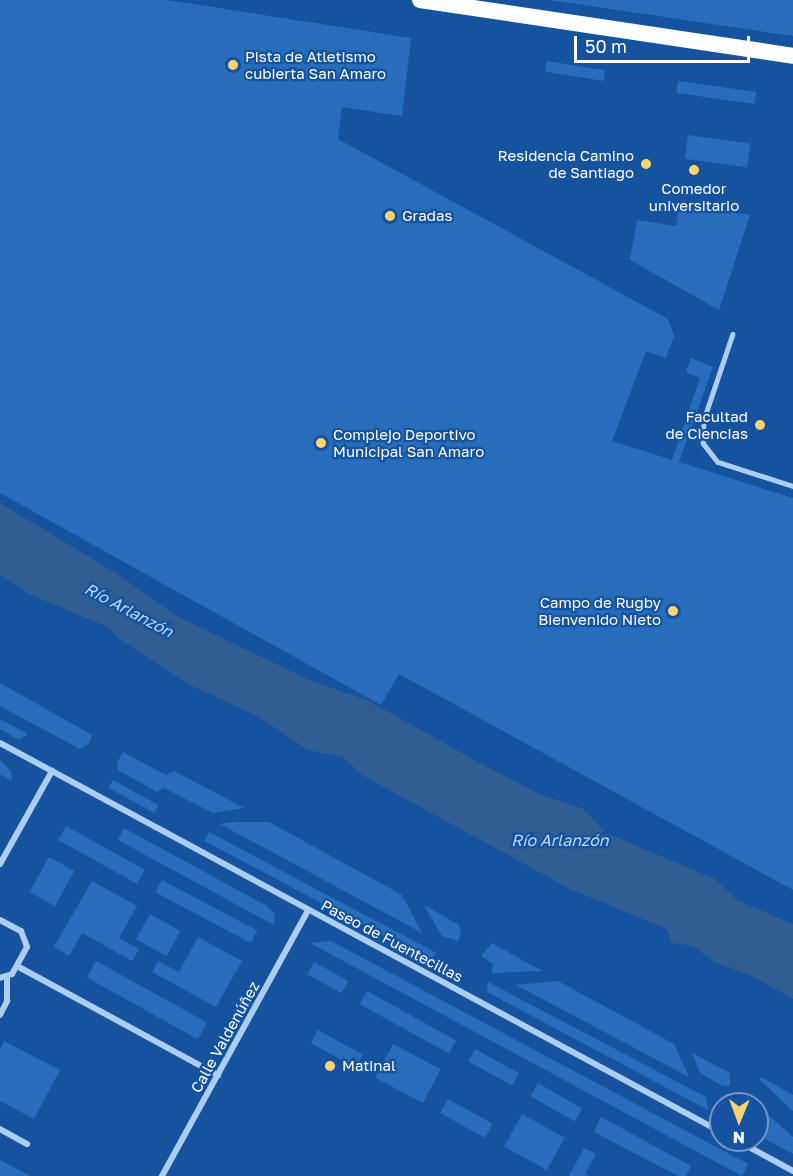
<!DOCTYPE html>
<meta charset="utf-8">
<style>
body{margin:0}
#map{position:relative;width:793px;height:1176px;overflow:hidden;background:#15539f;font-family:"Golos Text",sans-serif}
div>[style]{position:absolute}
.green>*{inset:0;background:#286dbc;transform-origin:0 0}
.water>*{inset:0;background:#2f5d94}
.service>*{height:4.5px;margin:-2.25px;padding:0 2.25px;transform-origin:2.25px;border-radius:2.25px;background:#adcef4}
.minor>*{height:6px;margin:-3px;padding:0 3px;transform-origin:3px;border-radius:3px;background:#adcef4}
.trunk>*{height:16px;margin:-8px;padding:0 8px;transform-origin:8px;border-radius:8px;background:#fcfeff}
.dots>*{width:16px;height:16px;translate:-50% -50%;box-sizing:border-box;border:3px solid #15539f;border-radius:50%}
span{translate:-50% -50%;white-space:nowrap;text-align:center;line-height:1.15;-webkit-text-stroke:4.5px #15539f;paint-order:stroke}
.poi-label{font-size:15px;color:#fff}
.left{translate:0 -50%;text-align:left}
.right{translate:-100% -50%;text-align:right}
.street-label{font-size:15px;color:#fff}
.water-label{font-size:16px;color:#b9d8fa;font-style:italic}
.north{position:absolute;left:709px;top:1092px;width:60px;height:60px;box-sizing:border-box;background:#15539f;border:2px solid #7398c5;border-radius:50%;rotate:181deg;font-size:16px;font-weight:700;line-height:24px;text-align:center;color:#fff}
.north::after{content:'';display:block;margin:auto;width:21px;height:27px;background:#ffd36f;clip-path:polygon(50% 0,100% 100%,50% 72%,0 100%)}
.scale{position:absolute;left:574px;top:36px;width:176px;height:27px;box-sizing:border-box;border:3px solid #fff;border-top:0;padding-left:8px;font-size:18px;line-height:21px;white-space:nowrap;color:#fff;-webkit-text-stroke:4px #15539f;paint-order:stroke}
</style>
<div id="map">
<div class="green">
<i style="clip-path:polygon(0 0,167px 0,411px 38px,402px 116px,342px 107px,338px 139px,668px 319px,674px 336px,666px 358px,646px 351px,612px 441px,672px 460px,700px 378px,686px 372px,691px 358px,713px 367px,679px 462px,793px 498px,793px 890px,399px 674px,381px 705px,0 493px)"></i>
<i style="clip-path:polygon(550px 0,793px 0,793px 36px)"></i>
<i style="left:547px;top:61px;width:59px;height:11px;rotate:9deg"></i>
<i style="left:678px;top:81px;width:79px;height:12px;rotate:8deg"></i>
<i style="left:688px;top:135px;width:63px;height:24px;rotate:8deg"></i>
<i style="clip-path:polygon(679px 205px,750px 215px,719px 310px,630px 260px,637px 220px,676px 226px)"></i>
<i style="clip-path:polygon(0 683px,92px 735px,89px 744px,80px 749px,0 706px)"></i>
<i style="clip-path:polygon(0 719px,28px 734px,19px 740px,0 729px)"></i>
<i style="clip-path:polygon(123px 752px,166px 775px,174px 771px,244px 808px,213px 813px,164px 788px,157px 792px,118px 770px,117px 763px)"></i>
<i style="clip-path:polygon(0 760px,11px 771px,12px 781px,0 774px)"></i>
<i style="left:113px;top:780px;width:52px;height:9px;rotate:29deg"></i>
<i style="clip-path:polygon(234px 822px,269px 822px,402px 895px,422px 933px,220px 824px)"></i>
<i style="left:66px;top:826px;width:90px;height:16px;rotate:29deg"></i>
<i style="clip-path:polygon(124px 828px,267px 906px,275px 914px,274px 925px,118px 840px)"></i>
<i style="left:209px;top:832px;width:257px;height:10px;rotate:28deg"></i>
<i style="left:49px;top:857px;width:29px;height:40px;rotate:29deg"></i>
<i style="left:162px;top:880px;width:108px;height:14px;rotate:28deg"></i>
<i style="clip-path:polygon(92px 881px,137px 906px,119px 938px,139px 949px,132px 961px,82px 933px,69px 956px,54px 947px)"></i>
<i style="clip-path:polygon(424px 905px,459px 925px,461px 934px,458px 941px,442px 936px)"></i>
<i style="left:150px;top:914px;width:35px;height:29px;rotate:29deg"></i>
<i style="clip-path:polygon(198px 937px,242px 961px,216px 1007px,152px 972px,158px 961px,179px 972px)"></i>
<i style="clip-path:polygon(331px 941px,748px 1164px,742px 1176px,310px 943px)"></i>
<i style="clip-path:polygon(492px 943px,542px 971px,492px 973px,493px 964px,481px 956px)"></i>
<i style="left:96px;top:961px;width:127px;height:19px;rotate:29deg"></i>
<i style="left:314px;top:962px;width:39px;height:14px;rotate:29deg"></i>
<i style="clip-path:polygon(558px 981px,674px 1044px,689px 1077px,516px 985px)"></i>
<i style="clip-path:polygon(488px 982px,706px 1097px,708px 1110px,487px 992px)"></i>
<i style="left:367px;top:991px;width:102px;height:15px;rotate:29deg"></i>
<i style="left:318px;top:1030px;width:51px;height:15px;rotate:29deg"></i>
<i style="clip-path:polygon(4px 1041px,60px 1070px,34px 1119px,0 1101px,0 1049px)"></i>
<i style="left:393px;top:1044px;width:54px;height:38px;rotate:28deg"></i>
<i style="left:475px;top:1049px;width:50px;height:14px;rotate:29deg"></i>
<i style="clip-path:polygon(692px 1053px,730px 1073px,730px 1086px,723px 1086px,700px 1073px)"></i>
<i style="clip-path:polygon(761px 1077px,793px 1095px,793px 1111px,760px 1080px)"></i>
<i style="left:538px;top:1083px;width:51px;height:15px;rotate:30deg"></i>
<i style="left:448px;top:1099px;width:51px;height:16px;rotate:29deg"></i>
<i style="clip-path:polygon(757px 1105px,793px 1137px,793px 1154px,763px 1138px,763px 1114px)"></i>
<i style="left:522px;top:1114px;width:49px;height:37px;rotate:29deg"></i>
<i style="clip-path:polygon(601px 1117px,691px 1166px,686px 1176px,678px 1176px,594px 1132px)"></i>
<i style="clip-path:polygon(584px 1148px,596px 1154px,585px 1174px,589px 1176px,569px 1176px)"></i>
<i style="clip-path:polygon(0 1160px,30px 1176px,0 1176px)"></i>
</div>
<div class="water">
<i style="clip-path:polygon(0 503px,119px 575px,175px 615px,309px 680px,369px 701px,487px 767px,541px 795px,583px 809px,606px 833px,715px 879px,737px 900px,793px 924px,793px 999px,754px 977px,714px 962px,693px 946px,672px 943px,667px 929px,570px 889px,362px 775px,343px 757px,308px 750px,259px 717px,190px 685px,119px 639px,108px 627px,29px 594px,0 574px)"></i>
</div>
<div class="service">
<i style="left:733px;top:334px;width:91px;rotate:108.6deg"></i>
<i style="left:704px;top:420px;width:23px;rotate:92deg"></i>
<i style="left:703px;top:443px;width:24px;rotate:52deg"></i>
<i style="left:718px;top:462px;width:79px;rotate:17.7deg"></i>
</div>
<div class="minor">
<i style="left:0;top:743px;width:819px;rotate:28.35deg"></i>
<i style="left:0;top:864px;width:107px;rotate:-60.8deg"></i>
<i style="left:0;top:920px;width:24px;rotate:28deg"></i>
<i style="left:21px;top:931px;width:17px;rotate:69deg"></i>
<i style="left:27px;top:947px;width:31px;rotate:119deg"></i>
<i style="left:12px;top:974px;width:13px;rotate:162deg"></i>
<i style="left:17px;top:966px;width:229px;rotate:28.5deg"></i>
<i style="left:0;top:1015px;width:16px;rotate:-63deg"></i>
<i style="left:7px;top:1001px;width:23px;rotate:-90deg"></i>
<i style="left:0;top:1129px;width:31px;rotate:29deg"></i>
<i style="left:736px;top:1140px;width:65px;rotate:28.5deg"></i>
<i style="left:162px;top:1176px;width:303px;rotate:-61.2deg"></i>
</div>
<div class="trunk">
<i style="left:420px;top:0;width:377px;rotate:8.5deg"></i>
</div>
<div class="dots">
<i style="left:233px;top:65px;background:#ffd36f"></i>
<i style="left:646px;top:164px;background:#ffd36f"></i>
<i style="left:694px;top:170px;background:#ffd36f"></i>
<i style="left:390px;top:216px;background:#ffd36f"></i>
<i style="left:760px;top:425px;background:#ffd36f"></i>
<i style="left:321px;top:443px;background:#ffd36f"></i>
<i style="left:673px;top:611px;background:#ffd36f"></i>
<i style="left:330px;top:1066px;background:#ffd36f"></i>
</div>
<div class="poi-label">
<span class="left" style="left:245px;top:65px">Pista de Atletismo<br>cubierta San Amaro</span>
<span class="right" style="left:634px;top:164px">Residencia Camino<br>de Santiago</span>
<span style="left:694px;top:197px">Comedor<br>universitario</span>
<span class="left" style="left:402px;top:216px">Gradas</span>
<span class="right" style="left:748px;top:425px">Facultad<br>de Ciencias</span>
<span class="left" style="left:333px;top:443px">Complejo Deportivo<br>Municipal San Amaro</span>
<span class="right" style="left:661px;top:611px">Campo de Rugby<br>Bienvenido Nieto</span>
<span class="left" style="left:342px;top:1066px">Matinal</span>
</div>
<div class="street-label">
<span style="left:392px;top:941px;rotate:28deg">Paseo de Fuentecillas</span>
<span style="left:225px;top:1037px;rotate:-61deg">Calle Valdenúñez</span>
</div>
<div class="water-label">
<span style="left:129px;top:610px;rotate:28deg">Río Arlanzón</span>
<span style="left:560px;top:840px">Río Arlanzón</span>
</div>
<div class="north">N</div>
<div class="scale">50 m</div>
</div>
